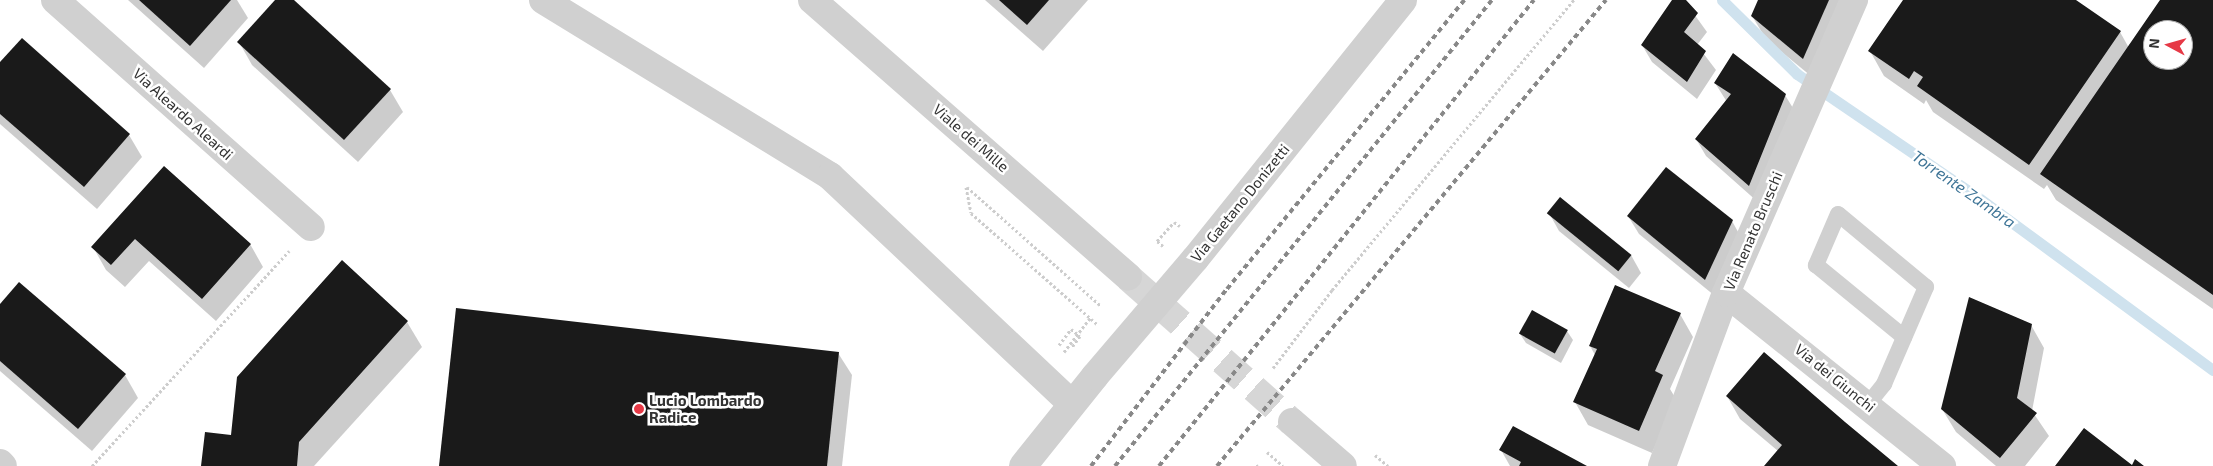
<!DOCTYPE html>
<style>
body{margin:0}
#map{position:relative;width:2213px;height:466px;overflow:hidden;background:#fff;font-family:"Exo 2",sans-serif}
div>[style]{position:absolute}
.shadow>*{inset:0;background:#0003}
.stream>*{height:11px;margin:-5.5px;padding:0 5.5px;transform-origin:5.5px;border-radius:5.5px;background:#cfe2ee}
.building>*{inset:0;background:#1a1a1a;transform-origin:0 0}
.tertiary-tunnel>*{height:28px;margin-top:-14px;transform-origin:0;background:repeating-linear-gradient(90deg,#d6d6d6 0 28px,transparent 0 42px)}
.path>*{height:3px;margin-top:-1.5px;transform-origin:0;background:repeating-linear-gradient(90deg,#cdcdcd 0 2.5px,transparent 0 5px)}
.service>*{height:16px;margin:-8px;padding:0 8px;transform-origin:8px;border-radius:8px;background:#d0d0d0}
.minor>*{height:28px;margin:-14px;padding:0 14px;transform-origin:14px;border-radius:14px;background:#d0d0d0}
.tertiary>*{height:28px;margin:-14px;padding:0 14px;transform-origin:14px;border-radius:14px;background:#d0d0d0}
.rail>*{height:4px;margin-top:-2px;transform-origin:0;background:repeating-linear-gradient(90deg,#888 0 5px,transparent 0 9px)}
.minor-bridge>*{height:28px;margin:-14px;padding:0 14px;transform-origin:14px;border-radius:14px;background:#d0d0d0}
.dots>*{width:14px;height:14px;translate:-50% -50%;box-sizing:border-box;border:2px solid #fff;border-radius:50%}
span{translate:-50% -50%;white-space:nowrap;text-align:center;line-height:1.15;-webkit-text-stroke:5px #fff;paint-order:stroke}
.street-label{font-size:15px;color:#333}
.poi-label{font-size:15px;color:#333;font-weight:700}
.left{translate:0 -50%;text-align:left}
.water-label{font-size:16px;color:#3f7597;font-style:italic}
.north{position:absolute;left:2143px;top:20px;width:50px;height:50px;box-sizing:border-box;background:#fff;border:1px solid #adadad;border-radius:50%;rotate:276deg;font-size:14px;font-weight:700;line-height:20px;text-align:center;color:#333}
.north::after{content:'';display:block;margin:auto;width:18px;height:22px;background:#e63946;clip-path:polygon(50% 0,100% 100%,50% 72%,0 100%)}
</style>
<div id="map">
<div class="shadow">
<i style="clip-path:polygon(128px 0,237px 0,248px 18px,204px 68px)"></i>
<i style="clip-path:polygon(277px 0,292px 0,390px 90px,403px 112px,358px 162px,252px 65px,239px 42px)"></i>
<i style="clip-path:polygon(985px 0,1088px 0,1043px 51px)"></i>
<i style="clip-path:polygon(1673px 0,1684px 0,1707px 32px,1697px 45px,1716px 70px,1697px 99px,1652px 62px,1642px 45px)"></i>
<i style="clip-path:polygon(1760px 0,1852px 0,1817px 81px,1766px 39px,1752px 16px)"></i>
<i style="clip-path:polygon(evenodd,1905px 0,2074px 0,2120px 32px,2129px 48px,2162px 0,2213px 0,2213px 309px,2056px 200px,2047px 185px,2044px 189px,1933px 112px,1926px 100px,1924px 104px,1884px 76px,1870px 51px,1905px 0,2153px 30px,2183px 30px,2183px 60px,2153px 60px,2153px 30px)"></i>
<i style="clip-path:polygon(0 64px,129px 135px,142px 157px,97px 209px,0 124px)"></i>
<i style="clip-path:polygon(1715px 83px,1785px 95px,1796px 113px,1759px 203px,1706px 156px,1696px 139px,1727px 102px)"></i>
<i style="clip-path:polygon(164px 167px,250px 244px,263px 267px,216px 321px,149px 261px,125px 287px,106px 270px,93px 247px)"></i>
<i style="clip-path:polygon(1549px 213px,1631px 255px,1641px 273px,1629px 288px,1559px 231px)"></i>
<i style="clip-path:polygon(1628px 216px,1732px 221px,1742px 239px,1715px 296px,1639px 234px)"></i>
<i style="clip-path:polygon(0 306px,125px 375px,138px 398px,92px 451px,0 371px)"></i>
<i style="clip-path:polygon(1680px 314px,1693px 337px,1670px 389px,1676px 399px,1652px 453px,1588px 425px,1575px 402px,1595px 355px,1590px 346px)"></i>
<i style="clip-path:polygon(407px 322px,422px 347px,314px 466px,203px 466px,232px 436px)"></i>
<i style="clip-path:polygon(2031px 325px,2044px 348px,2032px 411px,2049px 436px,2025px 466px,1996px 466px,1956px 432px,1942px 409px)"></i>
<i style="clip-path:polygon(1567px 331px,1573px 340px,1561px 363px,1526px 343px,1520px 334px)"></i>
<i style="clip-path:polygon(838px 353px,852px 375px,842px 466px,440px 466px)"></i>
<i style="clip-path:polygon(1727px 396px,1897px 466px,1766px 466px,1778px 451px,1740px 419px)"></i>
<i style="clip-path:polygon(1501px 450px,1584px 466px,1510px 466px)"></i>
</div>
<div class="stream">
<i style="left:1722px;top:0;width:105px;rotate:44.6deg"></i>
<i style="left:1797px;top:74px;width:217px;rotate:34.3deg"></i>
<i style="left:1976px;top:196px;width:294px;rotate:36.3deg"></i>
</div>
<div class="building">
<i style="clip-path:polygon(139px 0,231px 0,190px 46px)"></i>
<i style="clip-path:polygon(275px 0,294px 0,391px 89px,344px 140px,237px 42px)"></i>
<i style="clip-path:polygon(999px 0,1049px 0,1027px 25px)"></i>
<i style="clip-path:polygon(1672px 0,1686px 0,1698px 13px,1684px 32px,1706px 51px,1687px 82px,1641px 45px)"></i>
<i style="clip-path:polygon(1758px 0,1829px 0,1803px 59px,1751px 16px)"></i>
<i style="clip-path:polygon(1903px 0,2076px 0,2121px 31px,2029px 165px,1917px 86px,1923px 77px,1914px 71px,1909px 79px,1868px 51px)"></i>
<i style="clip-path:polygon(evenodd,2160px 0,2213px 0,2213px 295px,2040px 174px,2160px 0,2153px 30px,2183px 30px,2183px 60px,2153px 60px,2153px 30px)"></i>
<i style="clip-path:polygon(22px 38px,130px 134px,84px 187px,0 114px,0 62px)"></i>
<i style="clip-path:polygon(1733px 53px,1786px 94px,1749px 186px,1695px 139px,1731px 94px,1714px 83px)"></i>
<i style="clip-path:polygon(164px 166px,251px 244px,202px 299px,135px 239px,111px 265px,91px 247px)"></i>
<i style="clip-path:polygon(1666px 167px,1733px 220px,1705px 280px,1627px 216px)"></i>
<i style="left:1560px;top:197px;width:92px;height:21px;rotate:39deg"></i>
<i style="clip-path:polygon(342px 260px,408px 321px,299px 442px,297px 466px,201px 466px,205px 432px,231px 435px,237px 377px)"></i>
<i style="clip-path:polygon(19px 282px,126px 374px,78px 429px,0 361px,0 304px)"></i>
<i style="clip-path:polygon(1615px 285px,1681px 313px,1655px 371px,1663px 375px,1639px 431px,1573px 402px,1597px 349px,1589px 346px)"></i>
<i style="clip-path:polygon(1969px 297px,2032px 324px,2017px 398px,2037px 413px,2000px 458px,1941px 409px)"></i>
<i style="clip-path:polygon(456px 308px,839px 352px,827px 466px,439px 466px)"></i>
<i style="left:1532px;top:310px;width:41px;height:27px;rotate:29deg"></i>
<i style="clip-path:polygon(1764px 352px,1845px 422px,1898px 466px,1764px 466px,1782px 445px,1726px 396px)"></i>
<i style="clip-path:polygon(1513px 426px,1587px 466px,1519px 466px,1521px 462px,1499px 450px)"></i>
<i style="clip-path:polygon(2084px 428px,2132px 465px,2135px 459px,2144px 466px,2055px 466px)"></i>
</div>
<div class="tertiary-tunnel">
<i style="left:1128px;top:277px;width:219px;rotate:41.5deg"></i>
</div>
<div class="path">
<i style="left:966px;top:187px;width:26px;rotate:79deg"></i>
<i style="left:971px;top:213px;width:168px;rotate:41.4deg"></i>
<i style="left:967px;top:187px;width:179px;rotate:41.6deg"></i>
<i style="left:1163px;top:246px;width:8px;rotate:-140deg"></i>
<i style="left:1157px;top:241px;width:25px;rotate:-48deg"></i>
<i style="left:1174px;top:222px;width:7px;rotate:34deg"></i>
<i style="left:1059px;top:345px;width:20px;rotate:-53deg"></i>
<i style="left:1071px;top:329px;width:11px;rotate:38deg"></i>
<i style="left:1080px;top:336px;width:14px;rotate:126deg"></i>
<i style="left:1064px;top:352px;width:43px;rotate:-52.6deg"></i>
<i style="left:1273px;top:368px;width:98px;rotate:-52.9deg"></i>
<i style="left:1332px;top:290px;width:378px;rotate:-50.2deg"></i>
<i style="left:1267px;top:452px;width:21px;rotate:41deg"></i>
<i style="left:1375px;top:455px;width:17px;rotate:40deg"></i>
<i style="left:1256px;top:465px;width:2px;rotate:27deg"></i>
<i style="left:92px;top:466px;width:292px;rotate:-47.5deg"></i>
</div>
<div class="service">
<i style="left:1868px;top:404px;width:26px;rotate:-51deg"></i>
<i style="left:1884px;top:384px;width:106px;rotate:-66.6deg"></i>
<i style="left:1926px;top:287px;width:114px;rotate:-140.3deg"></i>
<i style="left:1838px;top:214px;width:56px;rotate:113.3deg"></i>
<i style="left:1816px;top:265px;width:114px;rotate:39.3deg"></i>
</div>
<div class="minor">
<i style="left:55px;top:0;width:342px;rotate:41.6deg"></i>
<i style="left:543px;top:0;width:337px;rotate:31.5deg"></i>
<i style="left:830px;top:176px;width:331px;rotate:43.3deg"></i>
<i style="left:1195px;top:259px;width:332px;rotate:-51.2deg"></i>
<i style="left:1726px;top:293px;width:277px;rotate:38.7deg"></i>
<i style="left:0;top:463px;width:4px;rotate:45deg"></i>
<i style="left:1023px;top:466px;width:115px;rotate:-51.3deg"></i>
<i style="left:1662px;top:466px;width:184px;rotate:-69.7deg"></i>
<i style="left:1726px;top:293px;width:320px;rotate:-66.4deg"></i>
</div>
<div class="tertiary">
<i style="left:812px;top:0;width:420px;rotate:41.2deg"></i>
<i style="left:1292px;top:422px;width:67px;rotate:40.8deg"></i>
</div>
<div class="rail">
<i style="left:1091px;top:466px;width:223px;rotate:-52.5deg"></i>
<i style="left:1227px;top:289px;width:374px;rotate:-50.6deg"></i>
<i style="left:1115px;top:466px;width:599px;rotate:-51.03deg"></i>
<i style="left:1159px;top:466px;width:598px;rotate:-51.18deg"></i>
<i style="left:1217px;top:466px;width:607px;rotate:-50.15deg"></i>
</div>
<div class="minor-bridge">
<i style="left:1095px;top:376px;width:154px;rotate:-49.5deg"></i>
</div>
<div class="dots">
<i style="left:639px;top:409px;background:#e63946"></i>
</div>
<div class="street-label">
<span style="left:183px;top:114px;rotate:42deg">Via Aleardo Aleardi</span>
<span style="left:971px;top:138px;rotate:41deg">Viale dei Mille</span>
<span style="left:1240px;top:203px;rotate:-51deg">Via Gaetano Donizetti</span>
<span style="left:1753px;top:231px;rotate:-67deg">Via Renato Bruschi</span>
<span style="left:1835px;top:378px;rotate:39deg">Via dei Giunchi</span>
</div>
<div class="poi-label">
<span class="left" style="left:649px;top:409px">Lucio Lombardo<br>Radice</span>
</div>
<div class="water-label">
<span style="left:1964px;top:189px;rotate:35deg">Torrente Zambra</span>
</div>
<div class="north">N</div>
</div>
